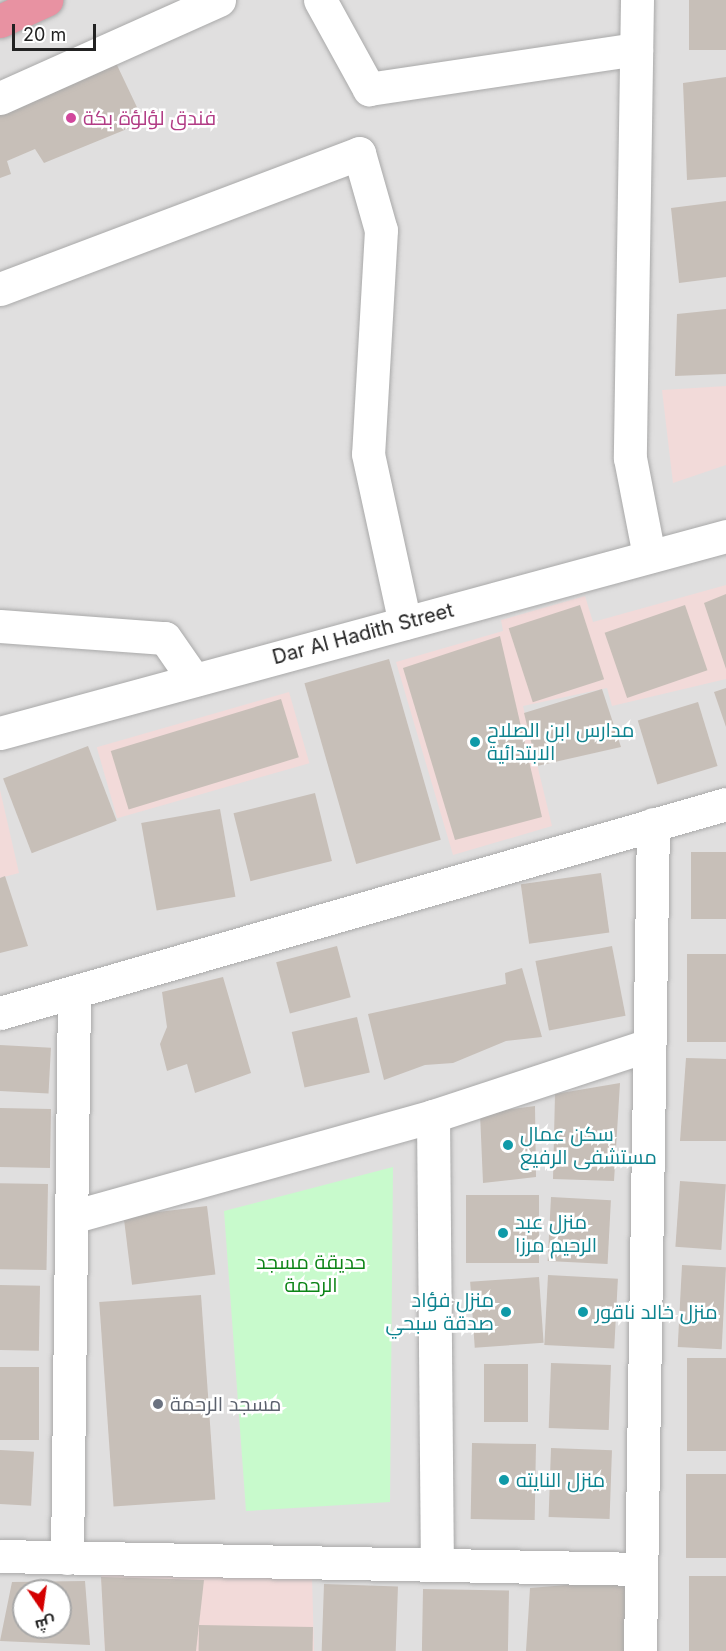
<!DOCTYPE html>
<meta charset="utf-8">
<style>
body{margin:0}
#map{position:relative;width:726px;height:1651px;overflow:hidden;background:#f2efe9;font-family:Inter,Cairo,sans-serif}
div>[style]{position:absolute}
.residential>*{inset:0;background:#e0dfdf}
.commercial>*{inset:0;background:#f2dad9;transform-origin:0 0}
.park>*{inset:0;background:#c8facc}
.building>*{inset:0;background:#c7bfb8;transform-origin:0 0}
.roads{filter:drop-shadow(0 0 2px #a9a9a9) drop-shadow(0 0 2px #a9a9a9)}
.minor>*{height:33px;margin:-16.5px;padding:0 16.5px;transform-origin:16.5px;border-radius:16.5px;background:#fff}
.highway>*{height:33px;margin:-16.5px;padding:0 16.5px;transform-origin:16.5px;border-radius:16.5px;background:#e892a2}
.dots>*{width:16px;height:16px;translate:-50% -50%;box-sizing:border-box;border:3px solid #fff;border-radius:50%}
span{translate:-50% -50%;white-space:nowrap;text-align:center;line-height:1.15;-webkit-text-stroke:5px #fff;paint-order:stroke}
.hotel-label{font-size:20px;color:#b23c85}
.left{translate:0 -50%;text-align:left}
.street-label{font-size:20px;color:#222}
.culture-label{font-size:20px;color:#0d838f}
.right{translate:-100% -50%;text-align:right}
.park-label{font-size:20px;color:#0c8416}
.worship-label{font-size:20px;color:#5b616d}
.north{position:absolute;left:12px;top:1579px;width:60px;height:60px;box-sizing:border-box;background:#fff;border:2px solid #a7a7a7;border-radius:50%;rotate:167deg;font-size:16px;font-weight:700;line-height:24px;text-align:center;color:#222}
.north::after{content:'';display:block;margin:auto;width:21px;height:27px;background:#d40000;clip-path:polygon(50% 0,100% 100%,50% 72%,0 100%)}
.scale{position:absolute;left:12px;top:24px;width:84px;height:27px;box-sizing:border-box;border:3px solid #222;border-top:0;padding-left:8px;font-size:18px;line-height:21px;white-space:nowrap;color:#222;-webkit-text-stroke:4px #fff;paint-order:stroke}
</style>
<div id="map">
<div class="residential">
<i style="clip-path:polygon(evenodd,0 0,726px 0,726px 1651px,0 1651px,0 0,24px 1591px,60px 1591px,60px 1627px,24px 1627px,24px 1591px)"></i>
</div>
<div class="commercial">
<i style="clip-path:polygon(726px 386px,726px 465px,673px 483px,662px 390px)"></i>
<i style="clip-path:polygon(726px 585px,726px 679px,612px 706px,607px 688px,523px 706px,552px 826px,453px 855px,396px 662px,503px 631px,501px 620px,585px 596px,593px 622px)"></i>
<i style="left:289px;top:692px;width:74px;height:200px;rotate:74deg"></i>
<i style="clip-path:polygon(0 790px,19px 873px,0 878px)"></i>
<i style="clip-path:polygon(101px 1568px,312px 1578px,314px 1651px,105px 1651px)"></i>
</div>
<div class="park">
<i style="clip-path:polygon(393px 1167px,390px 1502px,246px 1511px,224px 1211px)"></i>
</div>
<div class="building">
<i style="left:689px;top:0;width:37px;height:50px"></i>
<i style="clip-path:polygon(116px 63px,144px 122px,44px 163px,35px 149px,7px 161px,11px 174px,0 178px,0 114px)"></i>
<i style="clip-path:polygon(726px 77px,726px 177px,687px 180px,683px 83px)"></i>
<i style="clip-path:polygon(726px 201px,726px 277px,679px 283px,671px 208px)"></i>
<i style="clip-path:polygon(726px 309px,726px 374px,675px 376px,677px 314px)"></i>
<i style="clip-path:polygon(726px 594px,726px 669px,704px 603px)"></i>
<i style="left:580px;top:605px;width:78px;height:75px;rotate:72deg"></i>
<i style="left:685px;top:605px;width:69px;height:85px;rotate:71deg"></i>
<i style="clip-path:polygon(500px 636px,542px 817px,455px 840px,403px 668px)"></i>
<i style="left:389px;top:659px;width:188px;height:88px;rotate:74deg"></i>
<i style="clip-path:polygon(726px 688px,726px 727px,714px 692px)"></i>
<i style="clip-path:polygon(602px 689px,621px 747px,537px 766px,524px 713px)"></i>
<i style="left:281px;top:699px;width:61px;height:178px;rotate:73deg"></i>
<i style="left:698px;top:702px;width:67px;height:63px;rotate:73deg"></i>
<i style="left:88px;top:746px;width:80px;height:91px;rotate:69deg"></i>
<i style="left:315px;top:793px;width:70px;height:84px;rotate:76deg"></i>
<i style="left:220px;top:809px;width:89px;height:80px;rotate:80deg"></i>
<i style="left:726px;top:852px;width:67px;height:35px;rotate:90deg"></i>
<i style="left:601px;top:873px;width:60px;height:81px;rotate:82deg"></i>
<i style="clip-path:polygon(5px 876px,28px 946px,0 953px,0 878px)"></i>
<i style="left:337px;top:946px;width:53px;height:63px;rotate:75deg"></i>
<i style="left:612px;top:946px;width:71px;height:78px;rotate:79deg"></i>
<i style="left:726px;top:954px;width:88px;height:39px;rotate:90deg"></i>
<i style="clip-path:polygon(522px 968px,542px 1037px,506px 1041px,453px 1063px,425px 1065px,384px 1080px,368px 1014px,506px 984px,505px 973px)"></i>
<i style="clip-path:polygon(223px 977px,251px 1073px,195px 1093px,187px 1064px,167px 1071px,160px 1044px,167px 1027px,162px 992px)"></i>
<i style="left:357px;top:1017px;width:57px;height:67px;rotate:77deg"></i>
<i style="left:0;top:1045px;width:51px;height:46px;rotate:3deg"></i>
<i style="clip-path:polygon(686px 1058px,726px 1059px,726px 1141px,680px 1141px)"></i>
<i style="clip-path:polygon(620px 1083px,614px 1181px,553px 1179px,555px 1094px)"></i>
<i style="clip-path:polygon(535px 1106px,536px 1177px,483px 1183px,480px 1113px)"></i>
<i style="left:0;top:1108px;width:51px;height:59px;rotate:1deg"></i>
<i style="left:680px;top:1181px;width:46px;height:66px;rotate:4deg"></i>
<i style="left:48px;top:1184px;width:86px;height:48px;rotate:91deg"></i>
<i style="left:539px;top:1195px;width:68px;height:73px;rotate:90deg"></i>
<i style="left:551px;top:1197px;width:60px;height:64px;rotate:3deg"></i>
<i style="left:207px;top:1206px;width:69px;height:84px;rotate:83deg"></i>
<i style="left:682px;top:1265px;width:44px;height:82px;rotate:3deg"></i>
<i style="left:548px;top:1275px;width:70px;height:70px;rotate:3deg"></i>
<i style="left:539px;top:1277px;width:66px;height:69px;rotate:86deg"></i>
<i style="left:0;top:1285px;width:40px;height:65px;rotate:1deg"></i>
<i style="left:201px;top:1295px;width:205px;height:102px;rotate:86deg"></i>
<i style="left:687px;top:1358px;width:39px;height:93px"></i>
<i style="left:551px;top:1363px;width:60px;height:65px;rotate:2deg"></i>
<i style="left:528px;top:1364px;width:58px;height:44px;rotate:90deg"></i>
<i style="left:39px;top:1367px;width:73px;height:39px;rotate:90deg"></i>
<i style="left:472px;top:1443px;width:64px;height:76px;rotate:1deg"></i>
<i style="left:551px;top:1448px;width:61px;height:69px;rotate:2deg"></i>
<i style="left:0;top:1450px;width:34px;height:54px;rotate:3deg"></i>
<i style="left:726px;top:1474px;width:84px;height:40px;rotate:90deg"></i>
<i style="left:689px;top:1576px;width:37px;height:75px"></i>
<i style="clip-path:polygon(101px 1577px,204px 1580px,196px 1651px,105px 1651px)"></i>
<i style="clip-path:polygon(627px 1580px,626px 1651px,526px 1651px,530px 1588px)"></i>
<i style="clip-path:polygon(evenodd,85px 1581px,90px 1645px,0 1641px,12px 1582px,85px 1581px,24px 1591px,60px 1591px,60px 1627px,24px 1627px,24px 1591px)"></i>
<i style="left:324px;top:1584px;width:74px;height:67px;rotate:2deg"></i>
<i style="left:423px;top:1589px;width:86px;height:62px;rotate:1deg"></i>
<i style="left:199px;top:1625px;width:114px;height:26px;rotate:1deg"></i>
</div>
<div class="roads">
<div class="minor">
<i style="left:320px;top:0;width:102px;rotate:61.2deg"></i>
<i style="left:369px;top:89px;width:270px;rotate:-8.5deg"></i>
<i style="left:637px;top:0;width:458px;rotate:90.9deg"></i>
<i style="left:630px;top:458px;width:100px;rotate:79deg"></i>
<i style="left:0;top:98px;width:240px;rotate:-24.1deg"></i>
<i style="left:0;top:289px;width:384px;rotate:-20.7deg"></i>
<i style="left:359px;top:153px;width:80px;rotate:74.1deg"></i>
<i style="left:381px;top:230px;width:224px;rotate:93.3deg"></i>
<i style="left:368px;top:454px;width:173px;rotate:77.7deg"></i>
<i style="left:0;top:626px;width:165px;rotate:4.2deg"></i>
<i style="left:165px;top:638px;width:51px;rotate:55.4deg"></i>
<i style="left:0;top:733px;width:752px;rotate:-15.18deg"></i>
<i style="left:0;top:1013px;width:755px;rotate:-16.06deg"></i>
<i style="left:433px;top:1116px;width:449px;rotate:89.5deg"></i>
<i style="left:72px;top:1217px;width:375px;rotate:-15.6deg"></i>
<i style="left:433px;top:1116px;width:227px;rotate:-18.2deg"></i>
<i style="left:0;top:1556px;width:640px;rotate:1.16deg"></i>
<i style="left:67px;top:1558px;width:565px;rotate:-89.29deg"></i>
<i style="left:640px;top:1651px;width:827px;rotate:-89.1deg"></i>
</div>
<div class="highway">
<i style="left:0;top:21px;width:51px;rotate:-24.5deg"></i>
</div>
</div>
<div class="dots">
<i style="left:71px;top:118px;background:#d1479c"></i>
<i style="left:475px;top:742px;background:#0f9aa8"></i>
<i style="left:508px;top:1145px;background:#0f9aa8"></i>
<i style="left:503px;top:1233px;background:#0f9aa8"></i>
<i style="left:506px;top:1312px;background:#0f9aa8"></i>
<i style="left:583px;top:1312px;background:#0f9aa8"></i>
<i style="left:158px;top:1404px;background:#6b7280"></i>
<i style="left:504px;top:1480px;background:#0f9aa8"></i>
</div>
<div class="hotel-label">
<span class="left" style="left:83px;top:118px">فندق لؤلؤة بكة</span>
</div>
<div class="street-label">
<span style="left:363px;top:634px;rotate:-15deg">Dar Al Hadith Street</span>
</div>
<div class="culture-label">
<span class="left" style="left:487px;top:742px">مدارس ابن الصلاح<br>الابتدائية</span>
<span class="left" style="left:520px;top:1146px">سكن عمال<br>مستشفى الرفيع</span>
<span class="left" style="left:515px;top:1234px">منزل عبد<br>الرحيم مرزا</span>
<span class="right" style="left:494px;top:1312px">منزل فؤاد<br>صدقة سبحي</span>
<span class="left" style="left:595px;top:1312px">منزل خالد ناقور</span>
<span class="left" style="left:516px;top:1480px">منزل النايته</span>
</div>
<div class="park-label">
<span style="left:311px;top:1274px">حديقة مسجد<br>الرحمة</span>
</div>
<div class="worship-label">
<span class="left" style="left:170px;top:1404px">مسجد الرحمة</span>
</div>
<div class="north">ش</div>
<div class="scale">20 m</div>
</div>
